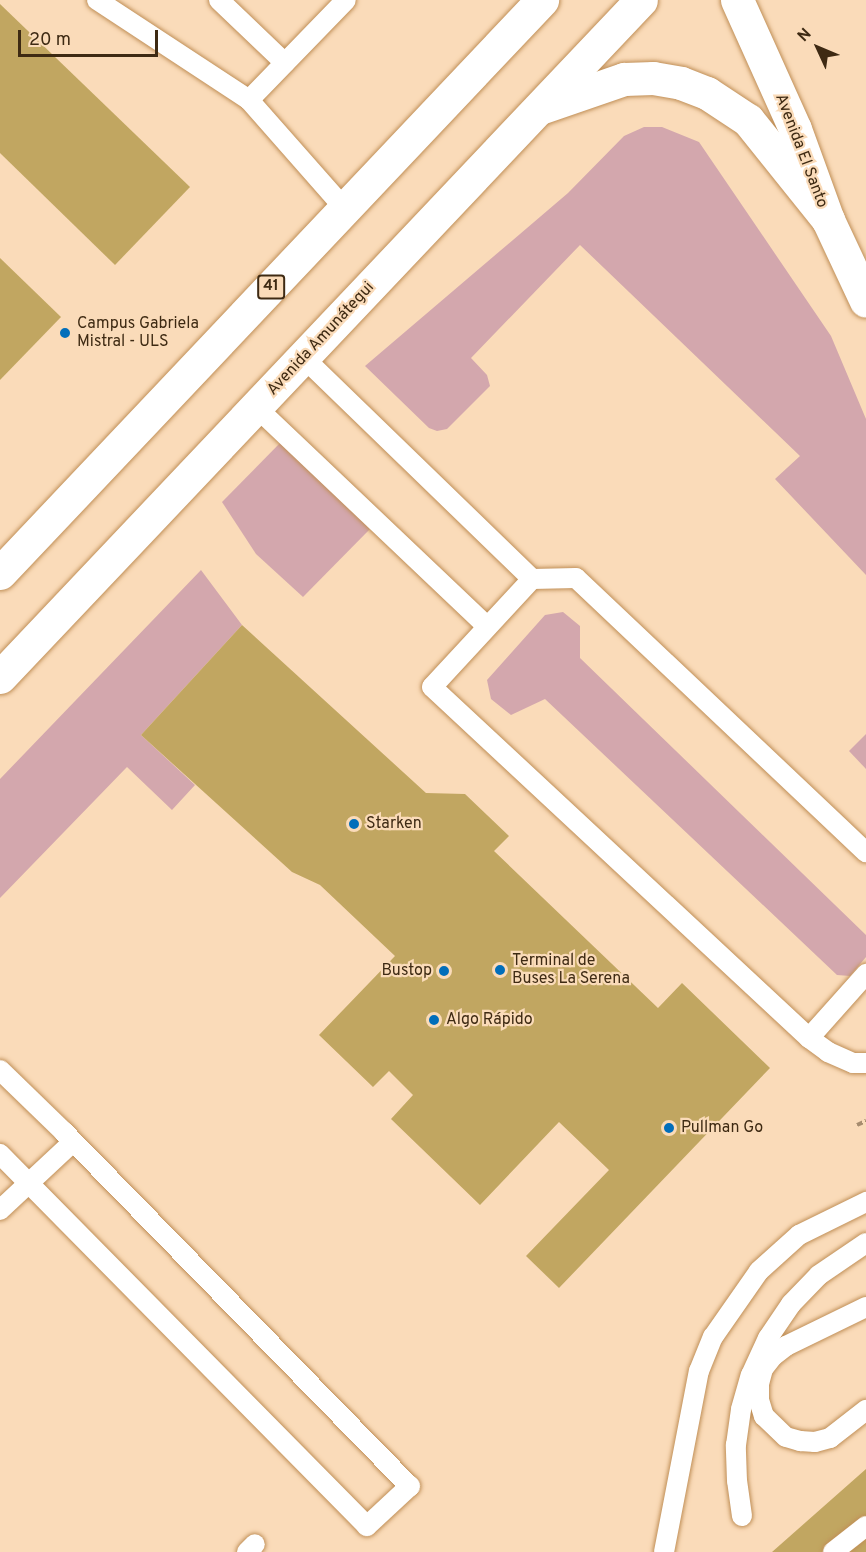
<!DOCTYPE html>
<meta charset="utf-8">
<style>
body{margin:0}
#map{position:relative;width:866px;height:1552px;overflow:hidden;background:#fadbb9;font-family:Overpass,sans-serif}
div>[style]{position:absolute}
.green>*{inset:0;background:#d3a7ad}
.building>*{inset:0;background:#c1a661}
.path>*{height:4px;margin-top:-2px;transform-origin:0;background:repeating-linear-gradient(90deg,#a68c6f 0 6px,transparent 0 9px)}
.roads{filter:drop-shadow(0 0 2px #c08f57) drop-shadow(0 0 2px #c08f57)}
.lane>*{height:20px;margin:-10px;padding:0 10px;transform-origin:10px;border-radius:10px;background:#fff}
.secondary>*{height:33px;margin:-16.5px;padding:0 16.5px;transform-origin:16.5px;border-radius:16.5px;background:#fff}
.primary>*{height:33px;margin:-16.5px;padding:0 16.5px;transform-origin:16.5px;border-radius:16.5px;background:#fff}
.dots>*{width:16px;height:16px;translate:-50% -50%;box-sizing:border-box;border:3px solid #fadbb9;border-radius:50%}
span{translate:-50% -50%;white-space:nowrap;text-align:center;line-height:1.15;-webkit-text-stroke:4.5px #fadbb9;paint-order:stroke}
.shield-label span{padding:2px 4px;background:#fadbb9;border:2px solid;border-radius:4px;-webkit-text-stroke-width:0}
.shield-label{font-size:15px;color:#3e2a13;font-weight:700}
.street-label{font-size:16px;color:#3e2a13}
.poi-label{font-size:16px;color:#3e2a13}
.left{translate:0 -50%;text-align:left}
.right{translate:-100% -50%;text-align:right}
.north{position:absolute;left:788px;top:18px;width:60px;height:60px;-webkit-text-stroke:4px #fadbb9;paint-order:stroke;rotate:314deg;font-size:16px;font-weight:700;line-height:24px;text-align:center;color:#3e2a13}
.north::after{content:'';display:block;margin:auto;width:21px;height:27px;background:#3e2a13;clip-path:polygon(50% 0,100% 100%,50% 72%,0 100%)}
.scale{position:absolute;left:18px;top:30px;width:140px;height:27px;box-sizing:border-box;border:3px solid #3e2a13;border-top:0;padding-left:8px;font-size:18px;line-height:21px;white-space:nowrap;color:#3e2a13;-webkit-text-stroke:4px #fadbb9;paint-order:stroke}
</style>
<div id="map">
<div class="green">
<i style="clip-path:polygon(644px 127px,662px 127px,699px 142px,831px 336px,866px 419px,866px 575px,775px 479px,800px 456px,580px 245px,471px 358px,487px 375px,490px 386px,447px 429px,437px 431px,429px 428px,365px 366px,568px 193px,624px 136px)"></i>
<i style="clip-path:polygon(280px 443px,370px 529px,303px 597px,256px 554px,222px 502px)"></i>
<i style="clip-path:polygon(201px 570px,242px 625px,141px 735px,195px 785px,172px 810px,127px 767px,0 898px,0 779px)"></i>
<i style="clip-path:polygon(563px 612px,580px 626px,580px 658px,866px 935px,866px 957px,850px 976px,837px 975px,545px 699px,511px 715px,491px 699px,487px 680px,545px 615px)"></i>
<i style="clip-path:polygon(866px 734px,866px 769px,849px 751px)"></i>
</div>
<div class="building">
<i style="clip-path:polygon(0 4px,190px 187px,115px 265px,0 153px)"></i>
<i style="clip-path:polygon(0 258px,61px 317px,0 380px)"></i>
<i style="clip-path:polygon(242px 625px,426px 793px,465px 794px,509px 836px,494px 851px,658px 1008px,682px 983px,770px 1068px,559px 1288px,526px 1256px,609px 1170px,559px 1122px,480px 1205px,391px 1119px,413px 1095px,389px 1071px,373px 1087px,319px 1035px,395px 956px,320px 885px,292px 872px,141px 735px)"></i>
<i style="clip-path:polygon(866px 1469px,866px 1552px,772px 1552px,789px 1537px)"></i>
</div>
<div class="path">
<i style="left:857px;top:1125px;width:10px;rotate:-24deg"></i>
</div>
<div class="roads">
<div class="lane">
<i style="left:97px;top:0;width:182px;rotate:33.3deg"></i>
<i style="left:249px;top:100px;width:145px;rotate:48.6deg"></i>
<i style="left:219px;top:0;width:91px;rotate:43.7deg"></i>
<i style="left:249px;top:100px;width:139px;rotate:-45.9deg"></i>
<i style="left:303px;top:357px;width:319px;rotate:44.1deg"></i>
<i style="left:532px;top:579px;width:44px;rotate:-1.3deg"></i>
<i style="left:576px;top:578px;width:399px;rotate:43.4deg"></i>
<i style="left:256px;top:407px;width:318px;rotate:43.5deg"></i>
<i style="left:532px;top:579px;width:147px;rotate:132.8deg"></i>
<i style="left:432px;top:687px;width:515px;rotate:42.95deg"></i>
<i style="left:809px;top:1038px;width:86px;rotate:-48.3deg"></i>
<i style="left:809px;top:1038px;width:24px;rotate:36deg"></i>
<i style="left:828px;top:1052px;width:27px;rotate:24deg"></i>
<i style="left:853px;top:1063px;width:13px"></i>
<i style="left:0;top:1070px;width:89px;rotate:44.1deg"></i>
<i style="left:64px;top:1132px;width:495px;rotate:45.7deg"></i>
<i style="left:410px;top:1486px;width:59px;rotate:137.1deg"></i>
<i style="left:367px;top:1526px;width:523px;rotate:-134.61deg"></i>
<i style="left:0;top:1210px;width:100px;rotate:-43deg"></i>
<i style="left:866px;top:1307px;width:89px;rotate:154deg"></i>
<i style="left:786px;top:1346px;width:16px;rotate:142deg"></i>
<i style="left:773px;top:1356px;width:16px;rotate:128deg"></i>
<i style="left:763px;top:1369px;width:16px;rotate:105deg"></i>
<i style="left:759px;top:1384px;width:16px;rotate:90deg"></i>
<i style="left:759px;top:1400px;width:17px;rotate:73deg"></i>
<i style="left:764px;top:1416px;width:30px;rotate:44deg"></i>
<i style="left:786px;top:1437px;width:15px;rotate:16deg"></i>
<i style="left:800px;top:1441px;width:15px;rotate:4deg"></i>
<i style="left:815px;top:1442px;width:16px;rotate:-15deg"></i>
<i style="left:830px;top:1438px;width:46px;rotate:-37.9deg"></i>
<i style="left:742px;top:1516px;width:35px;rotate:-98deg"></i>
<i style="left:737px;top:1481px;width:36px;rotate:-92deg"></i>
<i style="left:736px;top:1445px;width:36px;rotate:-82deg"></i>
<i style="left:741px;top:1409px;width:35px;rotate:-74deg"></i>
<i style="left:751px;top:1375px;width:41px;rotate:-65.3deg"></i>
<i style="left:768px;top:1338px;width:41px;rotate:-55.9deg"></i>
<i style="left:791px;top:1304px;width:40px;rotate:-46deg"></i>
<i style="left:819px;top:1275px;width:57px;rotate:-34.2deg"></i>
<i style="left:247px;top:1552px;width:11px;rotate:-45deg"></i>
<i style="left:664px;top:1552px;width:184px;rotate:-79.1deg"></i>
<i style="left:699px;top:1371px;width:37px;rotate:-68deg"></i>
<i style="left:713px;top:1337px;width:80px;rotate:-55.1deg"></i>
<i style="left:759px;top:1271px;width:54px;rotate:-42deg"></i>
<i style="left:799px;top:1235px;width:75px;rotate:-26.2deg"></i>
<i style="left:833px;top:1552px;width:42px;rotate:-38.2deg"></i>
</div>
<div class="secondary">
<i style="left:737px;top:0;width:141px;rotate:65.8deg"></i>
<i style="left:795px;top:129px;width:97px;rotate:70.1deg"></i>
<i style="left:828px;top:220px;width:89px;rotate:64.9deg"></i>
</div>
<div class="primary">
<i style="left:543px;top:107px;width:86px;rotate:-19.1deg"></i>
<i style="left:624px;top:79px;width:29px;rotate:-2deg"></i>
<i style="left:653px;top:78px;width:28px;rotate:10deg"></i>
<i style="left:681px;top:83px;width:28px;rotate:21deg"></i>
<i style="left:707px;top:93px;width:49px;rotate:33.4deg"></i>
<i style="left:748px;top:120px;width:128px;rotate:51.3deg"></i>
<i style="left:0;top:573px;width:789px;rotate:-46.59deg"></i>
<i style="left:0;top:677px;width:932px;rotate:-46.56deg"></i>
</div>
</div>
<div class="dots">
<i style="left:65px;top:333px;background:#026eba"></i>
<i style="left:354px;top:824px;background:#026eba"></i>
<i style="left:500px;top:970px;background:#026eba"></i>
<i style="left:444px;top:971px;background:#026eba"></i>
<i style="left:434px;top:1020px;background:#026eba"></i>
<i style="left:669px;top:1128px;background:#026eba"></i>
</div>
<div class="shield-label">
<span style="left:271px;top:287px">41</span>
</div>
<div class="street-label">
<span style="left:801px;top:151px;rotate:69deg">Avenida El Santo</span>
<span style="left:321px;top:339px;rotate:-47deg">Avenida Amunátegui</span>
</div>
<div class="poi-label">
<span class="left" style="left:77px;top:333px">Campus Gabriela<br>Mistral - ULS</span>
<span class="left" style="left:366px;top:824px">Starken</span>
<span class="left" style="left:512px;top:970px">Terminal de<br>Buses La Serena</span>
<span class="right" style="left:432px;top:971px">Bustop</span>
<span class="left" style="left:446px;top:1020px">Algo Rápido</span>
<span class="left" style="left:681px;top:1128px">Pullman Go</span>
</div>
<div class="north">N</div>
<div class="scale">20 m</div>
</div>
